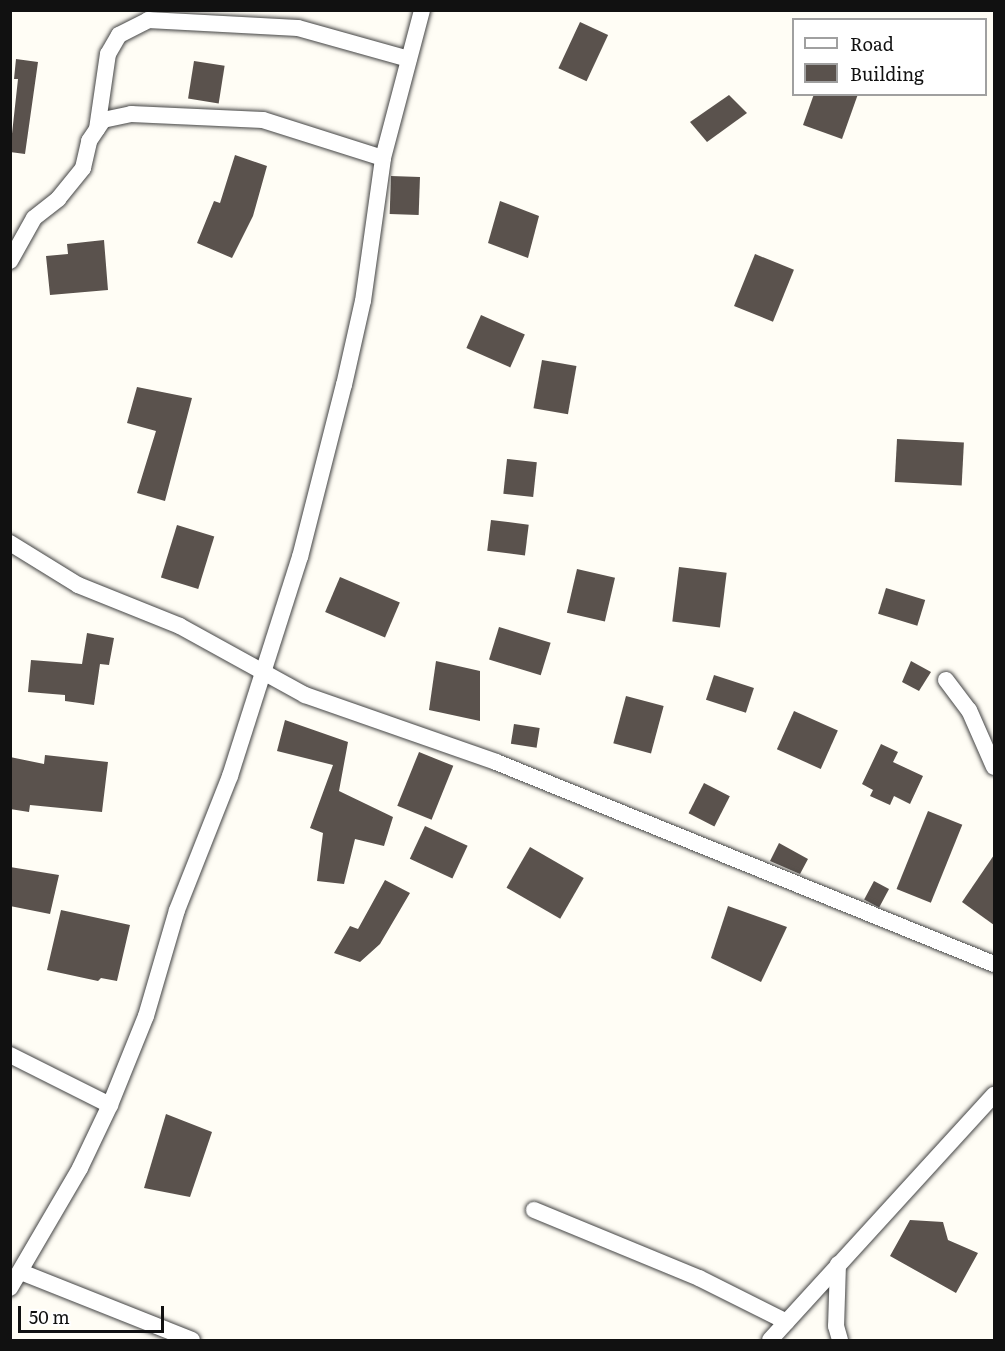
<!DOCTYPE html>
<style>
body{margin:0}
#map{position:relative;width:1005px;height:1351px;overflow:hidden;background:#fffdf5;font-family:Literata,serif}
div>[style]{position:absolute}
.building>*{inset:0;background:#5a524d;transform-origin:0 0}
.roads{filter:drop-shadow(0 0 2px #444) drop-shadow(0 0 2px #444)}
.minor>*{height:16px;margin:-8px;padding:0 8px;transform-origin:8px;border-radius:8px;background:#fff}
span{translate:-50% -50%;white-space:nowrap;text-align:center;line-height:1.15;-webkit-text-stroke:6px #fff;paint-order:stroke}
.frame{position:absolute;inset:0;border:12px solid #111;pointer-events:none}
.legend{position:absolute;left:792px;top:18px;width:195px;height:78px;box-sizing:border-box;background:#fff;border:2px solid #a0a0a0;margin:0;padding:8px 10px;list-style:none;font-size:18px;color:#111}
.legend li{display:flex;align-items:center;gap:12px;height:30px}
.legend b{width:30px;border:2px solid #a0a0a0}
.scale{position:absolute;left:18px;top:1306px;width:146px;height:27px;box-sizing:border-box;border:3px solid #111;border-top:0;padding-left:8px;font-size:18px;line-height:21px;white-space:nowrap;color:#111;-webkit-text-stroke:4px #fff;paint-order:stroke}
</style>
<div id="map">
<div class="building">
<i style="left:580px;top:22px;width:31px;height:51px;rotate:25deg"></i>
<i style="clip-path:polygon(16px 59px,38px 62px,25px 154px,10px 152px,18px 79px,14px 79px)"></i>
<i style="left:194px;top:61px;width:31px;height:38px;rotate:9deg"></i>
<i style="clip-path:polygon(814px 94px,858px 94px,842px 139px,803px 125px)"></i>
<i style="clip-path:polygon(729px 95px,747px 113px,707px 142px,690px 122px)"></i>
<i style="clip-path:polygon(235px 155px,267px 166px,253px 216px,232px 258px,197px 243px,214px 201px,220px 203px)"></i>
<i style="left:391px;top:176px;width:29px;height:38px;rotate:2deg"></i>
<i style="clip-path:polygon(500px 201px,539px 216px,528px 258px,488px 243px)"></i>
<i style="clip-path:polygon(104px 240px,108px 290px,50px 295px,46px 256px,68px 254px,67px 244px)"></i>
<i style="left:755px;top:254px;width:42px;height:56px;rotate:22deg"></i>
<i style="left:481px;top:315px;width:48px;height:36px;rotate:24deg"></i>
<i style="left:542px;top:360px;width:35px;height:49px;rotate:10deg"></i>
<i style="clip-path:polygon(137px 387px,192px 398px,165px 501px,137px 493px,156px 431px,127px 423px)"></i>
<i style="left:897px;top:439px;width:67px;height:43px;rotate:3deg"></i>
<i style="left:507px;top:459px;width:30px;height:35px;rotate:6deg"></i>
<i style="left:491px;top:520px;width:38px;height:31px;rotate:7deg"></i>
<i style="left:177px;top:525px;width:39px;height:55px;rotate:17deg"></i>
<i style="left:679px;top:567px;width:48px;height:55px;rotate:7deg"></i>
<i style="left:577px;top:569px;width:39px;height:45px;rotate:13deg"></i>
<i style="left:340px;top:577px;width:65px;height:38px;rotate:23deg"></i>
<i style="left:886px;top:588px;width:41px;height:27px;rotate:17deg"></i>
<i style="left:499px;top:627px;width:54px;height:34px;rotate:17deg"></i>
<i style="clip-path:polygon(87px 633px,114px 638px,109px 665px,100px 664px,94px 705px,65px 701px,65px 695px,28px 692px,31px 660px,82px 664px)"></i>
<i style="clip-path:polygon(436px 661px,480px 671px,480px 721px,429px 710px)"></i>
<i style="clip-path:polygon(911px 661px,931px 672px,919px 691px,902px 682px)"></i>
<i style="left:714px;top:675px;width:42px;height:26px;rotate:18deg"></i>
<i style="left:626px;top:696px;width:39px;height:49px;rotate:15deg"></i>
<i style="left:794px;top:711px;width:48px;height:42px;rotate:24deg"></i>
<i style="clip-path:polygon(285px 720px,348px 742px,339px 791px,393px 817px,384px 846px,355px 839px,344px 884px,317px 881px,323px 833px,310px 828px,333px 765px,277px 751px)"></i>
<i style="left:514px;top:724px;width:26px;height:20px;rotate:9deg"></i>
<i style="clip-path:polygon(881px 744px,898px 752px,893px 762px,923px 776px,910px 804px,894px 796px,890px 805px,870px 796px,873px 790px,862px 784px)"></i>
<i style="left:419px;top:752px;width:37px;height:58px;rotate:22deg"></i>
<i style="clip-path:polygon(45px 755px,108px 762px,102px 812px,30px 805px,29px 812px,10px 809px,10px 757px,44px 764px)"></i>
<i style="left:704px;top:783px;width:29px;height:34px;rotate:27deg"></i>
<i style="left:928px;top:811px;width:37px;height:84px;rotate:22deg"></i>
<i style="left:425px;top:826px;width:47px;height:36px;rotate:25deg"></i>
<i style="clip-path:polygon(779px 843px,808px 859px,800px 874px,770px 861px)"></i>
<i style="left:530px;top:847px;width:62px;height:47px;rotate:30deg"></i>
<i style="clip-path:polygon(994px 855px,994px 925px,962px 902px)"></i>
<i style="clip-path:polygon(10px 867px,59px 875px,50px 914px,10px 906px)"></i>
<i style="clip-path:polygon(385px 880px,410px 893px,380px 944px,360px 962px,334px 953px,350px 926px,358px 929px)"></i>
<i style="left:874px;top:881px;width:17px;height:21px;rotate:28deg"></i>
<i style="clip-path:polygon(728px 906px,787px 927px,761px 982px,711px 958px)"></i>
<i style="clip-path:polygon(61px 910px,130px 925px,117px 981px,101px 978px,98px 981px,47px 970px)"></i>
<i style="clip-path:polygon(166px 1114px,212px 1132px,190px 1197px,144px 1188px)"></i>
<i style="clip-path:polygon(910px 1220px,943px 1222px,948px 1240px,978px 1253px,956px 1293px,890px 1256px)"></i>
</div>
<div class="roads">
<div class="minor">
<i style="left:97px;top:129px;width:76px;rotate:-81.7deg"></i>
<i style="left:108px;top:54px;width:22px;rotate:-60deg"></i>
<i style="left:119px;top:35px;width:33px;rotate:-27deg"></i>
<i style="left:148px;top:20px;width:150px;rotate:3.1deg"></i>
<i style="left:298px;top:28px;width:115px;rotate:15.6deg"></i>
<i style="left:10px;top:261px;width:49px;rotate:-60.8deg"></i>
<i style="left:34px;top:218px;width:31px;rotate:-38deg"></i>
<i style="left:58px;top:199px;width:40px;rotate:-51deg"></i>
<i style="left:83px;top:168px;width:28px;rotate:-77deg"></i>
<i style="left:89px;top:141px;width:25px;rotate:-56deg"></i>
<i style="left:103px;top:120px;width:29px;rotate:-12deg"></i>
<i style="left:131px;top:114px;width:132px;rotate:2.6deg"></i>
<i style="left:263px;top:120px;width:126px;rotate:17.6deg"></i>
<i style="left:10px;top:543px;width:80px;rotate:31.7deg"></i>
<i style="left:78px;top:585px;width:110px;rotate:21.9deg"></i>
<i style="left:180px;top:626px;width:143px;rotate:28.9deg"></i>
<i style="left:305px;top:695px;width:202px;rotate:19.3deg"></i>
<i style="left:496px;top:762px;width:537px;rotate:22.08deg"></i>
<i style="left:946px;top:680px;width:38px;rotate:53deg"></i>
<i style="left:969px;top:710px;width:62px;rotate:66.3deg"></i>
<i style="left:10px;top:1055px;width:112px;rotate:26.6deg"></i>
<i style="left:534px;top:1210px;width:178px;rotate:22.4deg"></i>
<i style="left:699px;top:1278px;width:98px;rotate:26.6deg"></i>
<i style="left:838px;top:1264px;width:62px;rotate:91.8deg"></i>
<i style="left:836px;top:1326px;width:15px;rotate:74deg"></i>
<i style="left:21px;top:1272px;width:184px;rotate:21.7deg"></i>
<i style="left:10px;top:1288px;width:139px;rotate:-59.7deg"></i>
<i style="left:80px;top:1168px;width:70px;rotate:-64.5deg"></i>
<i style="left:110px;top:1105px;width:96px;rotate:-68deg"></i>
<i style="left:146px;top:1016px;width:110px;rotate:-73.7deg"></i>
<i style="left:177px;top:910px;width:144px;rotate:-68.4deg"></i>
<i style="left:230px;top:776px;width:230px;rotate:-72.3deg"></i>
<i style="left:300px;top:557px;width:178px;rotate:-75.7deg"></i>
<i style="left:344px;top:385px;width:86px;rotate:-77.3deg"></i>
<i style="left:363px;top:301px;width:144px;rotate:-82deg"></i>
<i style="left:383px;top:158px;width:153px;rotate:-75.2deg"></i>
<i style="left:770px;top:1340px;width:332px;rotate:-47.6deg"></i>
</div>
</div>
<div class="frame"></div>
<ul class="legend">
<li><b style="height:8px;background:#fff"></b>Road</li>
<li><b style="height:16px;background:#5a524d"></b>Building</li>
</ul>
<div class="scale">50 m</div>
</div>
